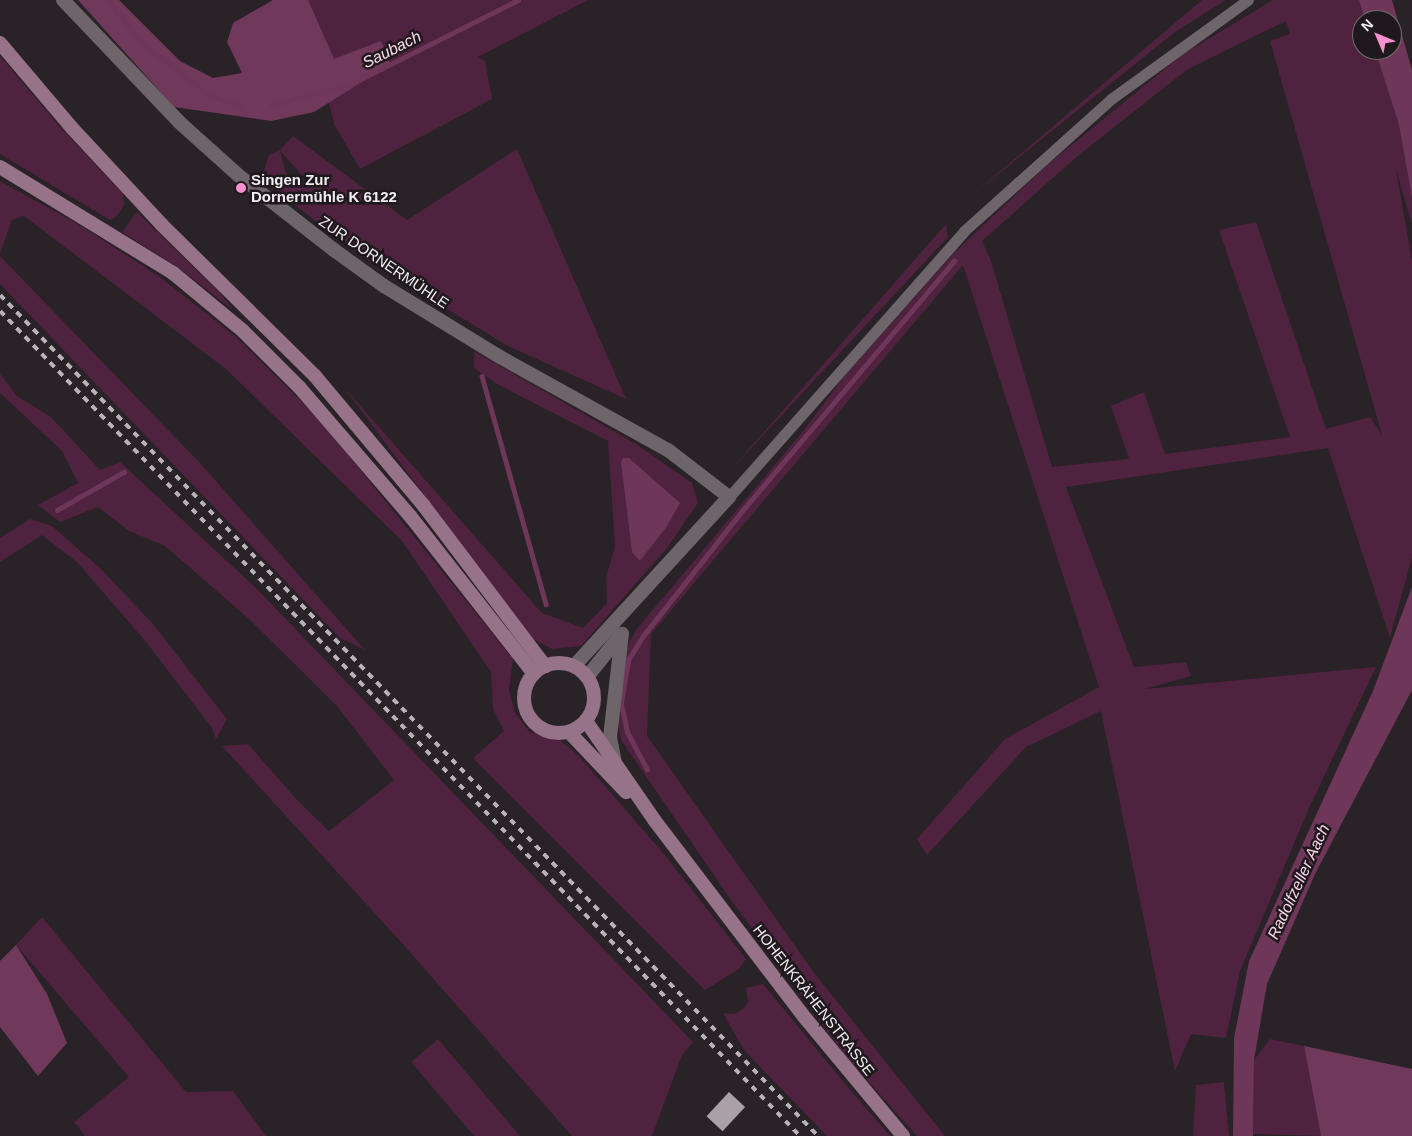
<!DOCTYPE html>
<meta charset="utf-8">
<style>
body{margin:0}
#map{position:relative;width:1412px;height:1136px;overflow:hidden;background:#292226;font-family:Helvetica,sans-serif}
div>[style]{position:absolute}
.green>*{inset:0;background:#4f223f}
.forest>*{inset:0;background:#70395c}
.water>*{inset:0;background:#6e375a}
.stream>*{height:4.5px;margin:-2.25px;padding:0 2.25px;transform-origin:2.25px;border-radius:2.25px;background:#6e375a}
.building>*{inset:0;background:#aaa1a6;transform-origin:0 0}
.minor>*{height:11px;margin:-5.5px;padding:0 5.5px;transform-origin:5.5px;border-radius:5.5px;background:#6d656a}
.tertiary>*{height:14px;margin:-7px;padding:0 7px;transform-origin:7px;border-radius:7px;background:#6d656a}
.secondary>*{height:14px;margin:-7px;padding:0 7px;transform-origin:7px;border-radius:7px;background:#967389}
.secondary>.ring{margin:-7px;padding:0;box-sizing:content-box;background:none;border:14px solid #967389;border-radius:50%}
.rail>*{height:4px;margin-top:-2px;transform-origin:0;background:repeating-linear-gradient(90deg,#b9b3b7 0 6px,transparent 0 12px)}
.dots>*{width:14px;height:14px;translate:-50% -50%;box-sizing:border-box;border:2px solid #1f191d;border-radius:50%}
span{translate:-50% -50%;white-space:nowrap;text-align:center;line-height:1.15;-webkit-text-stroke:5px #1f191d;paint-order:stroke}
.poi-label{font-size:15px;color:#f2edf0;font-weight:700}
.left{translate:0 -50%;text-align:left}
.street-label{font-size:15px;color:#f2edf0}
.water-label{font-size:16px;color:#fbd7eb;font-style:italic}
.north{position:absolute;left:1352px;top:10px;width:50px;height:50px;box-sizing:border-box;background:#1f191d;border:1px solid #736e71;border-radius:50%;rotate:315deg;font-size:14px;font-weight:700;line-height:20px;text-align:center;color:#f2edf0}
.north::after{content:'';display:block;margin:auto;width:18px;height:22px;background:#f690d0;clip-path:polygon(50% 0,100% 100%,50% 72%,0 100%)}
</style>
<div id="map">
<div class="green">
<i style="clip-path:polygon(305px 0,588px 0,478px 57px,485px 61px,492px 99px,360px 169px,334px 124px)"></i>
<i style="clip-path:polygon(1202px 0,1226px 0,1175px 32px,971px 196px)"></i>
<i style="clip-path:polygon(evenodd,1273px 0,1359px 0,1365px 20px,1362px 20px,1362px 50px,1375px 50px,1399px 125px,1412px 198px,1412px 225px,1396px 169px,1412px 261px,1412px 557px,1390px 638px,1328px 448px,1066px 487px,1134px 667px,1186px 662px,1191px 676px,1145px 689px,1376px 667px,1309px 808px,1240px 971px,1226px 1038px,1191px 1034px,1175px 1071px,1101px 711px,1026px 747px,927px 855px,917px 839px,1005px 739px,1099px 687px,963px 265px,651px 634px,647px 736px,815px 974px,945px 1136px,917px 1136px,849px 1060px,731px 900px,621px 740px,616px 711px,625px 651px,635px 631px,800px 435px,846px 374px,954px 253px,1047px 165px,1182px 55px,1273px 0,1286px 21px,1290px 34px,1270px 41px,1382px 435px,1370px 417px,1326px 429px,1256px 222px,1219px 230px,1290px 437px,1165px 454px,1144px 392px,1111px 406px,1129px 459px,1052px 467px,991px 261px,982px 241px,1080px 154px,1188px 69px,1286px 21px)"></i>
<i style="clip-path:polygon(0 56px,61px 128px,123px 194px,124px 205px,117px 216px,110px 220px,0 154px)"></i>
<i style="clip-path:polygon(evenodd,293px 136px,407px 220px,517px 149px,626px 399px,508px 346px,370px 262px,261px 179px,269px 155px,280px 150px,293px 136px,280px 151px,301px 174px,320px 187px,287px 177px,280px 151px)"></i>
<i style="clip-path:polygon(0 181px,83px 227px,160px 277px,236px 337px,319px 419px,513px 659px,509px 690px,515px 713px,530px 732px,561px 741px,578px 755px,664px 854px,746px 959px,739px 969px,705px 990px,473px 758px,504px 731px,493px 709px,491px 672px,402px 541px,226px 369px,24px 216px,12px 220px,0 254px)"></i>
<i style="clip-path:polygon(137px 212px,220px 293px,233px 310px,179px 268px,122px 232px)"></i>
<i style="clip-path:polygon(946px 224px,948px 237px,728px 473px)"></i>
<i style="clip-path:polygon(0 256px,200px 463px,365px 650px,340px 638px,0 284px)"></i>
<i style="clip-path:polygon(474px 351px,636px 444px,692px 483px,698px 503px,667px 548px,581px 646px,552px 649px,531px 638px,343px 386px,542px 613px,583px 628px,607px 603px,606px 577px,615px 547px,608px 441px,497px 384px,474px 368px)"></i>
<i style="clip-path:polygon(0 374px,17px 396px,51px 417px,100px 470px,120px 462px,256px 588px,693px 1042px,682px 1055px,652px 1136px,572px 1136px,400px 941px,222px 746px,248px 744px,297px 800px,329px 831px,394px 780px,337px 706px,249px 619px,165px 546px,129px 531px,98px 507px,60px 522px,38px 505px,78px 483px,62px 451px,0 393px)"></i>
<i style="clip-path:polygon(30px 519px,52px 526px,101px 569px,153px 624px,227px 719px,216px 739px,212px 728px,146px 642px,78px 563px,42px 535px,0 562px,0 538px)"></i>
<i style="clip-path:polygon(42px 917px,186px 1092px,233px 1091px,266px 1136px,85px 1136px,74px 1122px,129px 1077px,16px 945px)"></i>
<i style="clip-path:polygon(763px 984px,847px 1086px,890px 1136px,827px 1136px,744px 1050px,723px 1013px,735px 1014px,744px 1008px,748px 1002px,746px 988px)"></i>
<i style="clip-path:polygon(438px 1039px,520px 1136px,474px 1136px,411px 1062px)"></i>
<i style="clip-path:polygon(1270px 1039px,1304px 1046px,1321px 1136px,1253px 1134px,1254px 1060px)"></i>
<i style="clip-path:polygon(1224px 1082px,1229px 1136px,1193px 1136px,1196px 1085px)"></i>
</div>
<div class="forest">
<i style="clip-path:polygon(78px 0,119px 0,180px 61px,213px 78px,242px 73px,227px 42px,233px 23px,273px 0,308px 0,334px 59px,381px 41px,390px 64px,314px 112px,271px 121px,174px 107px)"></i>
<i style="clip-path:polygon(16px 945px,47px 994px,67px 1043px,38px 1076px,0 1027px,0 961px)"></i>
<i style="clip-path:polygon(1304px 1046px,1412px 1069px,1412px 1136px,1321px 1136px)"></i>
</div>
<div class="water">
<i style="clip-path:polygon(1359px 0,1392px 0,1412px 70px,1412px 198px,1399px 125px,1375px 50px,1392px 50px,1392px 20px,1365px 20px)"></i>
<i style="clip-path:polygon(623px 458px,629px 458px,680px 503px,667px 526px,640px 561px,632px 552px,621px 462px)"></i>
<i style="clip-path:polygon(1412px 587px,1412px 690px,1315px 874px,1267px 984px,1254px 1060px,1253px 1136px,1233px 1136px,1234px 1038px,1249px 961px,1373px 691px)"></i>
</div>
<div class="stream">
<i style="left:108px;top:0;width:55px;rotate:51.7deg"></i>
<i style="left:142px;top:43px;width:86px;rotate:37.4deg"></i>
<i style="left:210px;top:95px;width:33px;rotate:20deg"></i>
<i style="left:271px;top:105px;width:81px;rotate:-14.4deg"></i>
<i style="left:349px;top:85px;width:189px;rotate:-26.7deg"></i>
<i style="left:482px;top:376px;width:237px;rotate:74.3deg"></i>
<i style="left:57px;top:510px;width:77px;rotate:-29.6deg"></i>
<i style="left:647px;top:770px;width:43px;rotate:-117.8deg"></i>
<i style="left:627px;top:732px;width:30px;rotate:-102deg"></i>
<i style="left:621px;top:703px;width:44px;rotate:-80.8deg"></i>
<i style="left:628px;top:660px;width:28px;rotate:-58deg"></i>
<i style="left:643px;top:636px;width:159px;rotate:-51.6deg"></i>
<i style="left:742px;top:511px;width:328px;rotate:-49.7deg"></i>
</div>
<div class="building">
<i style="left:729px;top:1092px;width:22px;height:33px;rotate:43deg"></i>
</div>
<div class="minor">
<i style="left:729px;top:497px;width:355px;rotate:-48.5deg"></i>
<i style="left:964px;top:231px;width:198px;rotate:-41.9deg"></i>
<i style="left:1111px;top:99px;width:169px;rotate:-35.9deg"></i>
</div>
<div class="tertiary">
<i style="left:63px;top:0;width:168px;rotate:46.4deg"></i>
<i style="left:179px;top:122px;width:79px;rotate:41.9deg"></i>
<i style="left:238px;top:175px;width:122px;rotate:38deg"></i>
<i style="left:334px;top:250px;width:62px;rotate:35.8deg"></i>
<i style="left:384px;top:286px;width:136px;rotate:31.5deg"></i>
<i style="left:500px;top:357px;width:192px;rotate:29deg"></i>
<i style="left:668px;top:450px;width:77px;rotate:37.6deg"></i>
<i style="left:729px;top:497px;width:229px;rotate:132.5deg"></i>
<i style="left:587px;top:677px;width:51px;rotate:-51.3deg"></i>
<i style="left:615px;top:763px;width:26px;rotate:-101deg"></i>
<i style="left:610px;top:737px;width:104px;rotate:-83.4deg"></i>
</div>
<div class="secondary">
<i style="left:0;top:43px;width:111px;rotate:49.7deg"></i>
<i style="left:72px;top:128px;width:132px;rotate:47.1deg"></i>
<i style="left:162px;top:225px;width:215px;rotate:44.6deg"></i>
<i style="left:315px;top:376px;width:170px;rotate:50deg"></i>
<i style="left:424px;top:506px;width:201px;rotate:52.9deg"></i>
<i style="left:0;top:167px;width:203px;rotate:31.5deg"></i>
<i style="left:173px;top:273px;width:91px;rotate:39.6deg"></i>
<i style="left:243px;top:331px;width:81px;rotate:45deg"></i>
<i style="left:300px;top:388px;width:170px;rotate:49.3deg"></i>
<i style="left:411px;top:517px;width:199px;rotate:51.9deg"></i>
<i class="ring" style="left:524px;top:663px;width:56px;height:56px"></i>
<i style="left:586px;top:721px;width:121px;rotate:55.4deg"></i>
<i style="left:655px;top:821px;width:249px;rotate:52.7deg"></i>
<i style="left:806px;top:1019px;width:152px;rotate:50.3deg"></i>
<i style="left:569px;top:732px;width:83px;rotate:46.5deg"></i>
</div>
<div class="rail">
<i style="left:0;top:295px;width:1173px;rotate:45.79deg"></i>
<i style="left:0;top:311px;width:1149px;rotate:45.88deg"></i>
</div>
<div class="dots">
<i style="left:241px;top:188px;background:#f690d0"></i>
</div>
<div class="poi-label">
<span class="left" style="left:251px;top:188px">Singen Zur<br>Dornermühle K 6122</span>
</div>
<div class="street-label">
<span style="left:384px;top:262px;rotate:34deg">ZUR DORNERMÜHLE</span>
<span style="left:814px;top:1000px;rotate:52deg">HOHENKRÄHENSTRASSE</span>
</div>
<div class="water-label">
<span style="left:392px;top:50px;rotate:-27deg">Saubach</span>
<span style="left:1299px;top:882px;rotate:-65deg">Radolfzeller Aach</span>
</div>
<div class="north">N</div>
</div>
